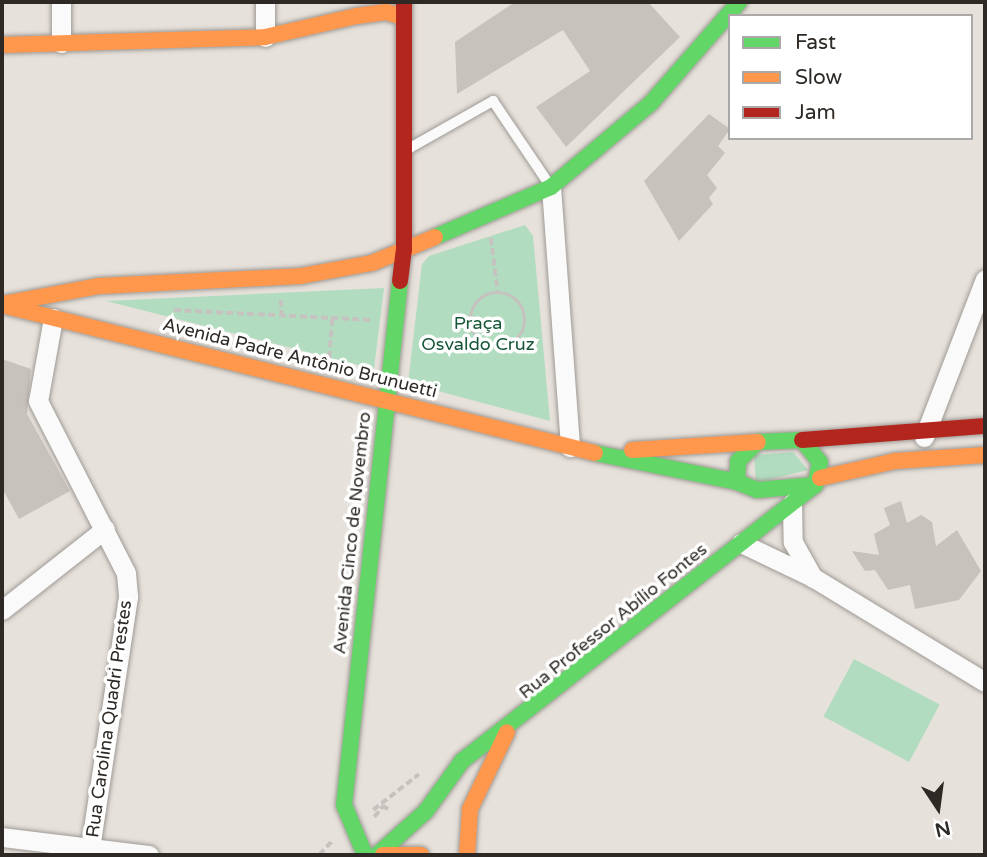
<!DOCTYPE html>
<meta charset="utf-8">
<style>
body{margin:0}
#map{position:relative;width:987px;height:857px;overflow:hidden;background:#e7e1db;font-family:"Varela Round",sans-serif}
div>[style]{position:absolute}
.green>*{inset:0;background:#b2dcbf;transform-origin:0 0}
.building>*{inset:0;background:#c8c2bd}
.path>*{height:3.5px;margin-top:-1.75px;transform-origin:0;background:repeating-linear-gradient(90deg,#c5c2c0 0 7px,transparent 0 10.5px)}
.path>.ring{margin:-1.75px;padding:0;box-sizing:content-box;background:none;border:3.5px solid #c5c2c0;border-radius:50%}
.roads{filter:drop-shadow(0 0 2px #9e9a95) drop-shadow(0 0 2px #9e9a95)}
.lane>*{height:10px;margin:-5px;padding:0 5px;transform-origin:5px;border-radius:5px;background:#fbfafa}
.street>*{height:19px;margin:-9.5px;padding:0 9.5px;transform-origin:9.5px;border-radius:9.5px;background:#fbfafa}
.fast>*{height:16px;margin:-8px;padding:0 8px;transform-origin:8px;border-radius:8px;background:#63d668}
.slow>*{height:16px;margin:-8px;padding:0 8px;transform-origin:8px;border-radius:8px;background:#ff974d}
.jam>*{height:16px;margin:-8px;padding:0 8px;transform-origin:8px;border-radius:8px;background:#b3261e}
span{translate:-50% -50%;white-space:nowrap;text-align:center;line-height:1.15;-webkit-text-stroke:7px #fff;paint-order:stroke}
.park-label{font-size:18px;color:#155636}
.street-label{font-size:18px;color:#2e2925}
.frame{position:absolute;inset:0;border:4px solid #2e2925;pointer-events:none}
.legend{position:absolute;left:728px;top:14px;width:245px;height:126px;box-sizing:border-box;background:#fff;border:2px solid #aba9a8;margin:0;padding:9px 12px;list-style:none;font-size:21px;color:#2e2925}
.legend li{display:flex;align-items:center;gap:14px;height:35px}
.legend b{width:35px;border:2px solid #aba9a8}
.north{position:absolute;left:903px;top:773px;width:70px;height:70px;-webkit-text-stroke:5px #fff;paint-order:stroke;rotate:167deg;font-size:19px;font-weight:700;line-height:28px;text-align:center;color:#2e2925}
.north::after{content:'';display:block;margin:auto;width:24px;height:32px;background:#2e2925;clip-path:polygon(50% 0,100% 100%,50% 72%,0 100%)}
</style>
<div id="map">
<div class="green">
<i style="clip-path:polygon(525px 225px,533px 236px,550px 421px,408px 383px,422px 264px,429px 256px)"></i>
<i style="clip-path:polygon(384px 288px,374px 369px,106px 301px)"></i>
<i style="clip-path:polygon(793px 452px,808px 470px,756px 483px,754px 455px)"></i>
<i style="left:854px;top:659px;width:97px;height:65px;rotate:28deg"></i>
</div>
<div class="building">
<i style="clip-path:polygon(515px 2px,648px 2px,680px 37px,566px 147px,536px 107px,590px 71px,563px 30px,457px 94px,455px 42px)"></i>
<i style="clip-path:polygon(709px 114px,730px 129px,718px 146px,725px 153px,707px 175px,717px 188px,709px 198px,713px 204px,679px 241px,644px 181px)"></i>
<i style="clip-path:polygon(2px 359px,31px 369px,27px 414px,70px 491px,19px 519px,2px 488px)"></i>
<i style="clip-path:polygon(901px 501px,907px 523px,921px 515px,932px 522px,936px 546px,957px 530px,981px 571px,959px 600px,915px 609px,910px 585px,888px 590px,875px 570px,865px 571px,852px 551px,879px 555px,874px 534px,890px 525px,884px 508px)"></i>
</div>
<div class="path">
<i style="left:491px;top:238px;width:55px;rotate:82.7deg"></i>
<i class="ring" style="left:471px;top:293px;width:50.5px;height:50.5px"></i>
<i style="left:281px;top:300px;width:16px;rotate:86deg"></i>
<i style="left:174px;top:310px;width:197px;rotate:2.9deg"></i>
<i style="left:329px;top:358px;width:40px;rotate:-85.7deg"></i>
<i style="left:373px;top:810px;width:58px;rotate:-38deg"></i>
<i style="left:374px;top:817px;width:14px;rotate:-51deg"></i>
<i style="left:383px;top:806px;width:6px;rotate:31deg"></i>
<i style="left:319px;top:855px;width:21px;rotate:-47deg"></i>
</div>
<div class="roads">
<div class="lane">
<i style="left:408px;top:149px;width:98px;rotate:-29.5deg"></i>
<i style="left:493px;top:101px;width:100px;rotate:56deg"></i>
</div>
<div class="street">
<i style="left:61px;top:2px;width:41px;rotate:90deg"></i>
<i style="left:265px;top:37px;width:35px;rotate:-90deg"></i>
<i style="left:551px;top:187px;width:261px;rotate:85.8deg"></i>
<i style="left:53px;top:318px;width:84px;rotate:100.2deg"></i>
<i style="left:38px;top:401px;width:193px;rotate:62.9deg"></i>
<i style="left:126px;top:573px;width:24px;rotate:85deg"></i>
<i style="left:128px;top:597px;width:254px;rotate:98.6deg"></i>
<i style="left:924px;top:437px;width:169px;rotate:-68.9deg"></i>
<i style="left:792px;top:503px;width:39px;rotate:89deg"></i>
<i style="left:793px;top:542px;width:41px;rotate:60.9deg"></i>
<i style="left:741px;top:543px;width:81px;rotate:25.6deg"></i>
<i style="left:814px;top:578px;width:200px;rotate:31.3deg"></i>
<i style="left:2px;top:610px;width:131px;rotate:-38.2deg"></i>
<i style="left:2px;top:837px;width:148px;rotate:7deg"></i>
</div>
<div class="fast">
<i style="left:435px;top:237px;width:126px;rotate:-23.3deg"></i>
<i style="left:551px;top:187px;width:131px;rotate:-40deg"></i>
<i style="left:651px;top:103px;width:134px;rotate:-48.9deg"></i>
<i style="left:802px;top:440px;width:28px;rotate:51deg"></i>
<i style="left:820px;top:462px;width:24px;rotate:102deg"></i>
<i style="left:815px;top:485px;width:58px;rotate:175.1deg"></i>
<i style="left:757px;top:490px;width:22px;rotate:-158deg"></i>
<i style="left:737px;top:482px;width:21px;rotate:-87deg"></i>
<i style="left:738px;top:461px;width:28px;rotate:-44deg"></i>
<i style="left:758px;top:442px;width:44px;rotate:-2.6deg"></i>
<i style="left:595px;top:453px;width:145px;rotate:11.5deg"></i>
<i style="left:365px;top:855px;width:54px;rotate:-112.8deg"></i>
<i style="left:344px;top:805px;width:527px;rotate:-83.9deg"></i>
<i style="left:377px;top:855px;width:66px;rotate:-41.9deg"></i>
<i style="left:426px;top:811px;width:62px;rotate:-54.2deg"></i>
<i style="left:462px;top:761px;width:448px;rotate:-38deg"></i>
</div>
<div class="slow">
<i style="left:2px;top:45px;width:263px;rotate:-1.7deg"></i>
<i style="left:265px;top:37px;width:94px;rotate:-12.9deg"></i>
<i style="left:357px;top:16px;width:29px;rotate:-8deg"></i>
<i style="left:386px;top:12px;width:18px;rotate:16deg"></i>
<i style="left:2px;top:304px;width:99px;rotate:-10.5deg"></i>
<i style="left:99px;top:286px;width:202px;rotate:-2.8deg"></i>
<i style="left:301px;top:276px;width:72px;rotate:-10.4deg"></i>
<i style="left:372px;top:263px;width:68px;rotate:-22.4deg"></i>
<i style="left:2px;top:305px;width:611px;rotate:14.01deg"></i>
<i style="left:632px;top:450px;width:126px;rotate:-3.6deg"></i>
<i style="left:820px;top:478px;width:77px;rotate:-12.8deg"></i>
<i style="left:895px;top:461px;width:90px;rotate:-3.8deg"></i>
<i style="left:383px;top:855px;width:38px"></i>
<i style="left:467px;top:855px;width:46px;rotate:-86.3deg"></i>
<i style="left:470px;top:809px;width:85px;rotate:-64.3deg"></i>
</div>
<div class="jam">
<i style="left:400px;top:281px;width:31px;rotate:-83deg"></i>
<i style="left:404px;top:250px;width:248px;rotate:-90deg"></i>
<i style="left:802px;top:440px;width:184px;rotate:-4.4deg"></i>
</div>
</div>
<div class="park-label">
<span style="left:478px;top:334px">Praça<br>Osvaldo Cruz</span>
</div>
<div class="street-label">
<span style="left:300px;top:358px;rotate:14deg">Avenida Padre Antônio Brunuetti</span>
<span style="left:352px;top:533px;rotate:-84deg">Avenida Cinco de Novembro</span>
<span style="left:613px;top:621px;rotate:-39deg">Rua Professor Abílio Fontes</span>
<span style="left:109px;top:719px;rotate:-82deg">Rua Carolina Quadri Prestes</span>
</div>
<div class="frame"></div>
<ul class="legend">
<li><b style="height:9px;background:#63d668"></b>Fast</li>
<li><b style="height:9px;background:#ff974d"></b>Slow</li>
<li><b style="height:9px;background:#b3261e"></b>Jam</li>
</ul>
<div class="north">N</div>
</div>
